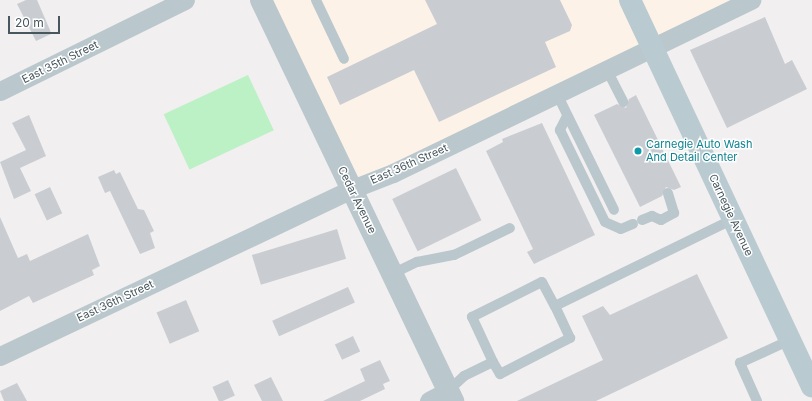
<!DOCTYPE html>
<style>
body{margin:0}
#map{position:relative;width:812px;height:401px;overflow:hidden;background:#f1efef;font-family:Inter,sans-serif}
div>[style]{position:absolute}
.commercial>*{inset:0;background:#fcf2e8}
.green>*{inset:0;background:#bcf0c5;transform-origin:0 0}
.building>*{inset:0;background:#c9cdd2;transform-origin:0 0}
.service>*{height:10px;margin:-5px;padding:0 5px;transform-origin:5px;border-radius:5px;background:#bac7cc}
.minor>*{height:19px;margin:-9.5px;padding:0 9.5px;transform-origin:9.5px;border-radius:9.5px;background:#bac7cc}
.tertiary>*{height:22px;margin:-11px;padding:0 11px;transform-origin:11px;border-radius:11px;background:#bac7cc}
.secondary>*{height:22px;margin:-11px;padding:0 11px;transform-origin:11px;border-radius:11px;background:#bacad1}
.dots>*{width:11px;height:11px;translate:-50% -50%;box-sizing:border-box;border:2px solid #fff;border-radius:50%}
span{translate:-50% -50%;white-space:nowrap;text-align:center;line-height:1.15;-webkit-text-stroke:3px #fff;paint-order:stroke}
.street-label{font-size:11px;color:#46575d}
.culture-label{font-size:11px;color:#0d838f}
.left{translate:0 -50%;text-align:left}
.scale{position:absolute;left:8px;top:16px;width:52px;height:18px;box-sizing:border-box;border:2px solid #46575d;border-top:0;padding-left:5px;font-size:12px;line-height:14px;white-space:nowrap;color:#46575d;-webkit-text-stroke:3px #fff;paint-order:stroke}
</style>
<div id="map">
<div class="commercial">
<i style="clip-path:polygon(261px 0,751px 0,352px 189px)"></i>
</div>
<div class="green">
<i style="left:248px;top:75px;width:61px;height:93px;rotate:65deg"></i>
</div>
<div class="building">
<i style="clip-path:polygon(26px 0,37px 0,50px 30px,51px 34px,36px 41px,17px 4px)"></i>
<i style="clip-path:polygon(425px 0,560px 0,572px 25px,570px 31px,545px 42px,556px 67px,439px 122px,414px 70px,340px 105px,327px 77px,437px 24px)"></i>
<i style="clip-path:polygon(765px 17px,785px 64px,792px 60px,807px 89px,727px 128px,690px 50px)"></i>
<i style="clip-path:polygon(636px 95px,681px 187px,674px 190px,666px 187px,662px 196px,640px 207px,594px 115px,617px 104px,626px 108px,629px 99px)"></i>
<i style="clip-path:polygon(29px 115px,46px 156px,20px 168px,31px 191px,14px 199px,0 162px,26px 150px,12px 123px)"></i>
<i style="clip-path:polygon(542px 123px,595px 235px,534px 264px,527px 252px,533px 249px,486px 151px,503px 142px,502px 139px)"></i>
<i style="left:456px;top:168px;width:58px;height:71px;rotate:64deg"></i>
<i style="clip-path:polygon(114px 170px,116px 174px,120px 172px,138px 209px,144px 210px,154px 231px,150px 233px,155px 248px,140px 254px,110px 191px,105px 193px,98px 177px)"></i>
<i style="left:50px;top:187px;width:29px;height:17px;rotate:65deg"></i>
<i style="clip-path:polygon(0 217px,18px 258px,27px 254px,30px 261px,88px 234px,100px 266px,92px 270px,94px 275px,33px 303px,29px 296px,0 311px)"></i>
<i style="left:337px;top:229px;width:31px;height:89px;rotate:73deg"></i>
<i style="clip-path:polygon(697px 274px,728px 338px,596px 401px,517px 401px,603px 360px,582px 316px,603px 306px,610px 315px)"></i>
<i style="left:348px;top:287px;width:17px;height:83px;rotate:66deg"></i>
<i style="left:186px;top:300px;width:34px;height:32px;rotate:67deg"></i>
<i style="left:353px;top:336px;width:17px;height:20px;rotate:65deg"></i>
<i style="clip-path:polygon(380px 360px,390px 381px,383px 384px,385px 389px,360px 401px,323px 401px,365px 381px,360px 369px)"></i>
<i style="clip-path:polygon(271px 377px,283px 401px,262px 401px,254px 385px)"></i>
<i style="left:228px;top:380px;width:17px;height:17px;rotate:66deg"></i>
<i style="clip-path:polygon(17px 383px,27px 401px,4px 401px,0 391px)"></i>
</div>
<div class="service">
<i style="left:316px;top:0;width:65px;rotate:64.6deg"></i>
<i style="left:607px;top:70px;width:36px;rotate:63deg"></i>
<i style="left:557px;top:94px;width:129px;rotate:63.8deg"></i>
<i style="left:567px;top:116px;width:16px;rotate:117deg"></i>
<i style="left:560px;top:130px;width:102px;rotate:63.9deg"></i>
<i style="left:605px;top:222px;width:17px;rotate:24deg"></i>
<i style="left:621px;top:229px;width:13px;rotate:-23deg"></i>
<i style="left:642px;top:220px;width:11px;rotate:-22deg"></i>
<i style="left:652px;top:216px;width:10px;rotate:24deg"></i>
<i style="left:661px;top:220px;width:15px;rotate:-28deg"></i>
<i style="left:674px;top:213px;width:21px;rotate:-107deg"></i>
<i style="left:392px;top:274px;width:28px;rotate:-26deg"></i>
<i style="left:417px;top:262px;width:38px;rotate:-11deg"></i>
<i style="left:454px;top:255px;width:62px;rotate:-25.7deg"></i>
<i style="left:493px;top:362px;width:50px;rotate:-115deg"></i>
<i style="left:472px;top:317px;width:78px;rotate:-26.6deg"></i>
<i style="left:542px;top:282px;width:27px;rotate:62deg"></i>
<i style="left:448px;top:391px;width:22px;rotate:-43deg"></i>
<i style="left:464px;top:376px;width:32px;rotate:-26deg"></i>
<i style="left:493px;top:362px;width:14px;rotate:60deg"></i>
<i style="left:500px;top:374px;width:79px;rotate:-27.2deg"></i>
<i style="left:570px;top:338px;width:35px;rotate:-115deg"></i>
<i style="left:555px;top:306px;width:198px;rotate:-26deg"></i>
<i style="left:757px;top:401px;width:42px;rotate:-114.1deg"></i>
<i style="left:740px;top:363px;width:55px;rotate:-24.7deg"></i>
</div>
<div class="minor">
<i style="left:0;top:91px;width:206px;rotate:-26.2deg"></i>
<i style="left:0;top:356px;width:390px;rotate:-25.4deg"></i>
<i style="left:352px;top:189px;width:44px;rotate:-21.3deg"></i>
<i style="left:393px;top:173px;width:398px;rotate:-25.8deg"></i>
<i style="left:429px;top:401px;width:21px;rotate:-28deg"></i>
</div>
<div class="tertiary">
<i style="left:261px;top:0;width:445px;rotate:64.4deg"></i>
</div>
<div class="secondary">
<i style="left:630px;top:0;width:427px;rotate:64.8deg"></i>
</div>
<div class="dots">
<i style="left:638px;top:151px;background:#0f9aa8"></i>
</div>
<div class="street-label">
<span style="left:60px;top:62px;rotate:-26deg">East 35th Street</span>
<span style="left:409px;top:164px;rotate:-24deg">East 36th Street</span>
<span style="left:357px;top:200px;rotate:64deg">Cedar Avenue</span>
<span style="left:731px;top:215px;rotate:65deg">Carnegie Avenue</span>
<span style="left:115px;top:301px;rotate:-25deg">East 36th Street</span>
</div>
<div class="culture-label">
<span class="left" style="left:646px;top:151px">Carnegie Auto Wash<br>And Detail Center</span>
</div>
<div class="scale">20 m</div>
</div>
